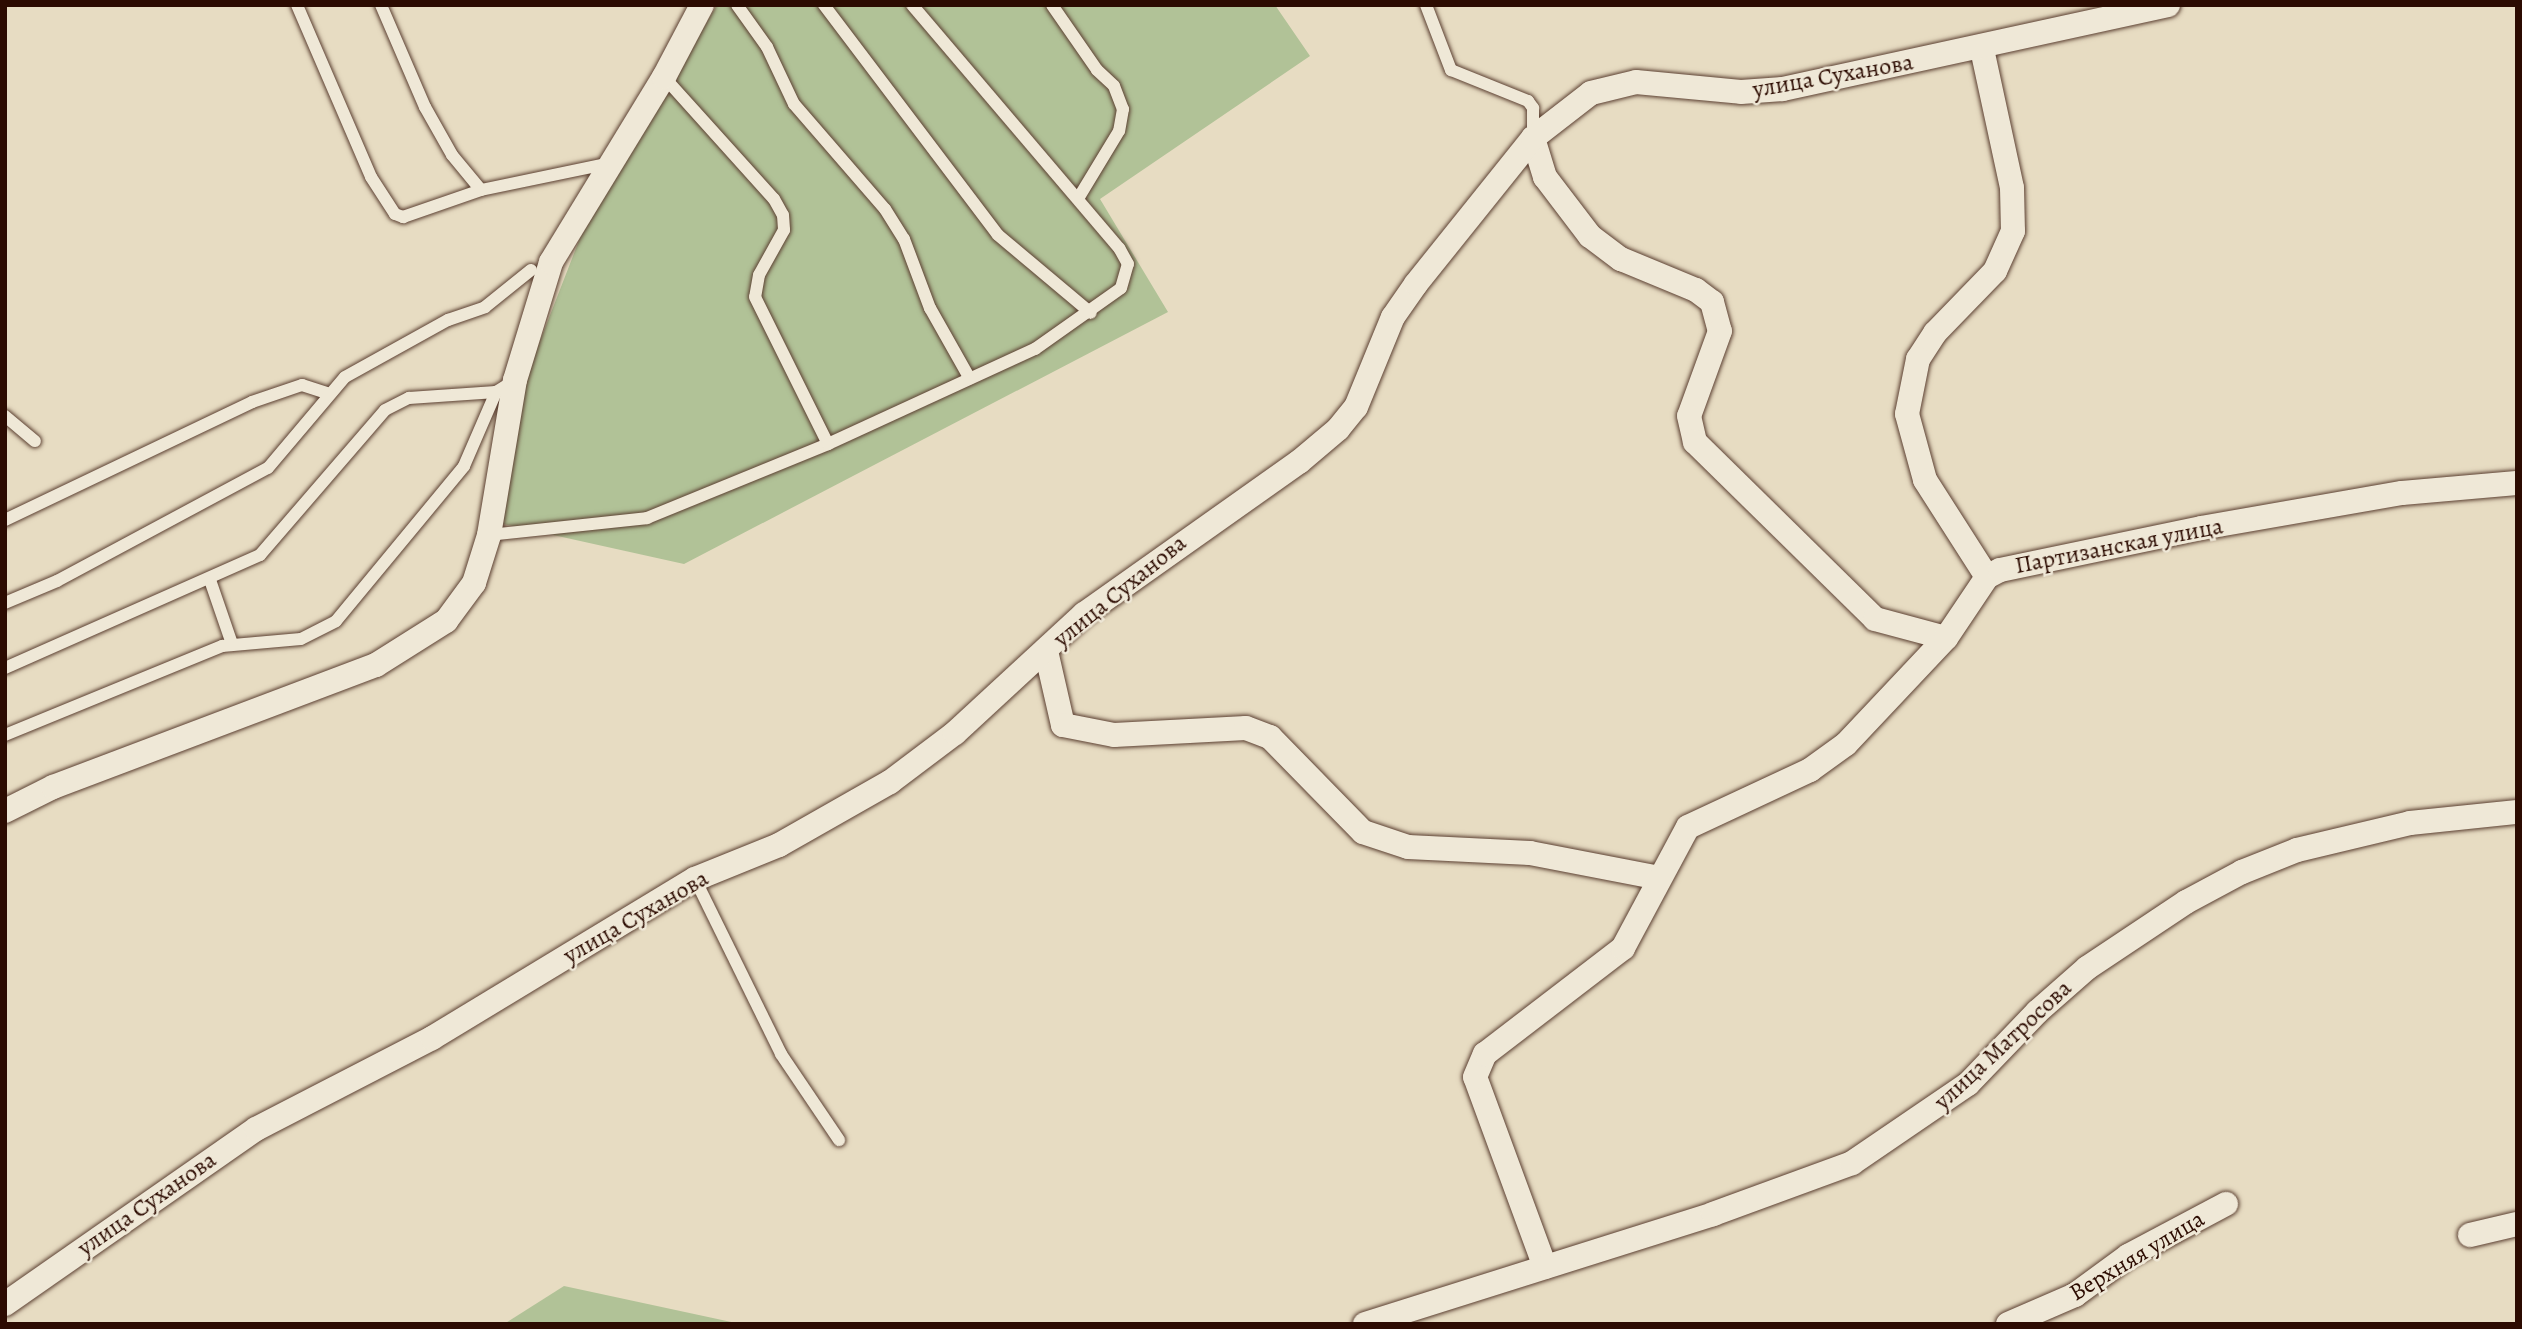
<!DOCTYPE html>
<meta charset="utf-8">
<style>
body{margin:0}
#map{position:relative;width:2522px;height:1329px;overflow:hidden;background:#e7dcc2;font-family:Alegreya,serif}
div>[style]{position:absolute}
.green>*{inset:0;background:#b1c297}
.roads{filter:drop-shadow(0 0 2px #5b3f31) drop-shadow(0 0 2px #5b3f31)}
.lane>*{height:12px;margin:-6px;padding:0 6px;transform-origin:6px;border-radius:6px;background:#efe8d7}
.street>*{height:24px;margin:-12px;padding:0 12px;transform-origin:12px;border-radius:12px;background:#efe8d7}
span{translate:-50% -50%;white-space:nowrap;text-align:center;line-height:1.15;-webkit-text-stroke:5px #efe8d7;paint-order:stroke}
.street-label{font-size:24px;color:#2c0b01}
.frame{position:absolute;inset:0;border:7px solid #2c0b01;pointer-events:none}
</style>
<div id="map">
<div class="green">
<i style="clip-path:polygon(717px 5px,1275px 5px,1310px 56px,1100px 199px,1168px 312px,684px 564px,503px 524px,526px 377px,580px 238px)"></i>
<i style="clip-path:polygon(564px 1286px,736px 1323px,737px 1324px,504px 1324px)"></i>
</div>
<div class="roads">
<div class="lane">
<i style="left:297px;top:5px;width:187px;rotate:66.7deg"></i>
<i style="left:371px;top:177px;width:44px;rotate:57deg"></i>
<i style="left:395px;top:214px;width:9px;rotate:21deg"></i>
<i style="left:403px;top:217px;width:83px;rotate:-19.1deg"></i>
<i style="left:481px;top:190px;width:132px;rotate:-11.8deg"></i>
<i style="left:381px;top:5px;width:111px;rotate:66.7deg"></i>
<i style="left:425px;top:107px;width:55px;rotate:60.6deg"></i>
<i style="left:452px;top:155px;width:45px;rotate:50.4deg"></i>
<i style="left:737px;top:5px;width:52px;rotate:54.5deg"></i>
<i style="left:767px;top:47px;width:63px;rotate:64.7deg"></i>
<i style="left:794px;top:104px;width:139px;rotate:49.1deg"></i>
<i style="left:885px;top:209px;width:36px;rotate:58deg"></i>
<i style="left:904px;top:239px;width:74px;rotate:69.4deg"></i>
<i style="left:930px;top:308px;width:81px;rotate:60.6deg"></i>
<i style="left:824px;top:5px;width:288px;rotate:52.9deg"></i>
<i style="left:998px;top:235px;width:121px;rotate:40deg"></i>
<i style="left:1052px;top:5px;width:79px;rotate:55.3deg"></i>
<i style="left:1097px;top:70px;width:23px;rotate:43deg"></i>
<i style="left:1114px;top:86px;width:25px;rotate:69deg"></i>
<i style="left:1123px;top:109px;width:22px;rotate:100deg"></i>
<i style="left:1119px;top:131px;width:77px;rotate:121.2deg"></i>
<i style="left:1426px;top:5px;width:70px;rotate:69deg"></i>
<i style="left:1451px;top:70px;width:83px;rotate:21.9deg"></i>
<i style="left:1528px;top:101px;width:9px;rotate:54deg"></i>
<i style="left:1533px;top:108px;width:30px;rotate:90deg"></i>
<i style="left:664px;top:77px;width:164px;rotate:48deg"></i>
<i style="left:774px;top:199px;width:18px;rotate:61deg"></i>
<i style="left:783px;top:215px;width:15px;rotate:86deg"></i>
<i style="left:784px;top:230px;width:51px;rotate:119.1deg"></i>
<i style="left:759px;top:275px;width:22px;rotate:100deg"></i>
<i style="left:755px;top:297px;width:164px;rotate:63.6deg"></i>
<i style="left:5px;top:416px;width:39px;rotate:40deg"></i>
<i style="left:5px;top:520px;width:274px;rotate:-25.5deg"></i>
<i style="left:252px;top:402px;width:53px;rotate:-18.8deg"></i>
<i style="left:302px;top:385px;width:26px;rotate:18deg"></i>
<i style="left:489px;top:535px;width:159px;rotate:-6.1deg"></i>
<i style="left:647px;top:518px;width:196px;rotate:-22.2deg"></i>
<i style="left:828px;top:444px;width:228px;rotate:-24.7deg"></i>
<i style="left:1035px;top:349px;width:105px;rotate:-35.3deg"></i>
<i style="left:1121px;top:288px;width:25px;rotate:-74deg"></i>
<i style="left:1128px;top:264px;width:18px;rotate:-119deg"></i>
<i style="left:1119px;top:248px;width:319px;rotate:-130.4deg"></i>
<i style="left:210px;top:580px;width:68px;rotate:71deg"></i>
<i style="left:5px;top:603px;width:56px;rotate:-22.9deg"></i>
<i style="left:57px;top:581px;width:239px;rotate:-28.2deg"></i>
<i style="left:268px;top:468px;width:119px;rotate:-49.8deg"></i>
<i style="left:345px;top:377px;width:118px;rotate:-29deg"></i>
<i style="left:448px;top:320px;width:39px;rotate:-19deg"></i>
<i style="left:485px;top:307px;width:59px;rotate:-38.8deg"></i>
<i style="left:5px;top:668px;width:279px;rotate:-23.9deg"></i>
<i style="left:260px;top:555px;width:191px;rotate:-49.2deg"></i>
<i style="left:385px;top:410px;width:27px;rotate:-27deg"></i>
<i style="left:409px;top:398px;width:87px;rotate:-3.9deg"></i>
<i style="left:5px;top:735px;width:235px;rotate:-22.3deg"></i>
<i style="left:222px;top:646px;width:79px;rotate:-5.1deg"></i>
<i style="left:301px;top:639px;width:39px;rotate:-27deg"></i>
<i style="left:336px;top:621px;width:201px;rotate:-50.4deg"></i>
<i style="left:464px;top:466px;width:81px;rotate:-66.6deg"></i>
<i style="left:496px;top:392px;width:22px;rotate:-32deg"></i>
<i style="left:695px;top:879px;width:195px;rotate:63.8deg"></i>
<i style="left:781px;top:1054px;width:104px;rotate:56deg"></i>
</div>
<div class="street">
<i style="left:1982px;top:49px;width:142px;rotate:77.8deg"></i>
<i style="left:2012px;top:188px;width:43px;rotate:88.7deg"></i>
<i style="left:2013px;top:231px;width:44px;rotate:114.2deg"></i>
<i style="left:1995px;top:271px;width:86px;rotate:134.1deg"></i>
<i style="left:1935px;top:333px;width:31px;rotate:123deg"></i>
<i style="left:1918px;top:359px;width:56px;rotate:101.3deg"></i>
<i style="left:1907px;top:414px;width:68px;rotate:74.7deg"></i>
<i style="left:1925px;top:480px;width:115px;rotate:57.4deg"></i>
<i style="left:1533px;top:138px;width:41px;rotate:72.9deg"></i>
<i style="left:1545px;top:177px;width:74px;rotate:52.7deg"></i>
<i style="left:1590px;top:236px;width:39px;rotate:37deg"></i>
<i style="left:1621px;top:259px;width:81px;rotate:22.5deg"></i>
<i style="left:1696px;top:290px;width:20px;rotate:37deg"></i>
<i style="left:1712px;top:302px;width:30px;rotate:75deg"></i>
<i style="left:1720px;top:331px;width:90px;rotate:110deg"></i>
<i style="left:1689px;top:416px;width:27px;rotate:77deg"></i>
<i style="left:1695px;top:442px;width:252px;rotate:44.5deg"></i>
<i style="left:1875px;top:619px;width:73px;rotate:15deg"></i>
<i style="left:1046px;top:651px;width:76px;rotate:77.1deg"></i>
<i style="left:1063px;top:725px;width:52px;rotate:11.1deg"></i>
<i style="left:1114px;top:735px;width:132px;rotate:-3deg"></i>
<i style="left:1246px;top:728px;width:26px;rotate:21deg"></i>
<i style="left:1270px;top:737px;width:133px;rotate:45.6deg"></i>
<i style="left:1363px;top:832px;width:47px;rotate:18.4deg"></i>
<i style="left:1408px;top:847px;width:122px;rotate:2.8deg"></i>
<i style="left:1530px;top:853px;width:132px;rotate:10.9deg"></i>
<i style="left:5px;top:811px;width:54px;rotate:-26.6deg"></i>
<i style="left:53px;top:787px;width:345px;rotate:-20.7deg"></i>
<i style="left:376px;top:665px;width:83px;rotate:-32.2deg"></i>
<i style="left:446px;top:621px;width:47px;rotate:-53.6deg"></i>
<i style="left:474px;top:583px;width:50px;rotate:-72.6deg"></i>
<i style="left:489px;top:535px;width:157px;rotate:-80.5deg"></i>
<i style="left:515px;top:380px;width:123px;rotate:-73deg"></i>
<i style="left:551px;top:262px;width:217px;rotate:-58.6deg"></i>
<i style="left:664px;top:77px;width:81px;rotate:-62.2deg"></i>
<i style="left:2470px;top:1235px;width:48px;rotate:-13.2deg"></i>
<i style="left:1545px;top:1267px;width:202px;rotate:-110.2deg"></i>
<i style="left:1475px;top:1077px;width:25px;rotate:-67deg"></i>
<i style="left:1485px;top:1054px;width:174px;rotate:-37.5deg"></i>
<i style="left:1623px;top:948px;width:137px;rotate:-61.8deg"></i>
<i style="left:1688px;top:827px;width:135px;rotate:-25deg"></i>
<i style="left:1810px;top:770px;width:44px;rotate:-35.8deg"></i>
<i style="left:1846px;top:744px;width:146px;rotate:-46.7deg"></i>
<i style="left:1946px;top:638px;width:73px;rotate:-56.1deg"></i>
<i style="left:1987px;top:577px;width:15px;rotate:-28deg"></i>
<i style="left:2000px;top:570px;width:205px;rotate:-11.8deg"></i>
<i style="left:2201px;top:528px;width:204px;rotate:-9.9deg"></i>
<i style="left:2402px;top:493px;width:115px;rotate:-5deg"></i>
<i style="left:5px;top:1304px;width:306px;rotate:-34.9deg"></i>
<i style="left:256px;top:1129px;width:198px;rotate:-27.3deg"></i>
<i style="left:432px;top:1038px;width:307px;rotate:-31.2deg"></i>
<i style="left:695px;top:879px;width:91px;rotate:-22deg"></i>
<i style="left:779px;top:845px;width:128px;rotate:-29.6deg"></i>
<i style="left:890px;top:782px;width:81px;rotate:-37deg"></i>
<i style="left:955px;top:733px;width:176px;rotate:-42.7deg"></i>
<i style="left:1084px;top:614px;width:263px;rotate:-35.3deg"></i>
<i style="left:1299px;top:462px;width:51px;rotate:-40.2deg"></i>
<i style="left:1338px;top:429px;width:28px;rotate:-51deg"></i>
<i style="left:1356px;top:407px;width:97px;rotate:-67.7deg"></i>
<i style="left:1393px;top:317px;width:40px;rotate:-55.1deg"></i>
<i style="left:1416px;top:284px;width:187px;rotate:-51.3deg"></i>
<i style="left:1533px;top:138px;width:73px;rotate:-37.8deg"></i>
<i style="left:1591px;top:93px;width:46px;rotate:-13.7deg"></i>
<i style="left:1636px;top:82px;width:105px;rotate:5.4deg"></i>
<i style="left:1741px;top:92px;width:42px;rotate:-4.1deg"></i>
<i style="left:1783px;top:89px;width:394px;rotate:-12.3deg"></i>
<i style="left:1365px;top:1324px;width:365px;rotate:-17.5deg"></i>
<i style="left:1713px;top:1214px;width:148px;rotate:-20.1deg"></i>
<i style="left:1852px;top:1163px;width:140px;rotate:-34.3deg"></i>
<i style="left:1968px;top:1084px;width:100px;rotate:-46.2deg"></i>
<i style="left:2037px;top:1012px;width:67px;rotate:-41.3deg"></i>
<i style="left:2087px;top:968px;width:119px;rotate:-33.7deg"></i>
<i style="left:2186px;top:902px;width:64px;rotate:-28.2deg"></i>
<i style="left:2242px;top:872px;width:59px;rotate:-21.8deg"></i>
<i style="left:2297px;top:850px;width:116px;rotate:-13.4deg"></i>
<i style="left:2410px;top:823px;width:108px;rotate:-5.9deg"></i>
<i style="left:2008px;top:1324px;width:73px;rotate:-23.4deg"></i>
<i style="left:2075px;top:1295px;width:66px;rotate:-36.3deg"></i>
<i style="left:2128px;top:1256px;width:111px;rotate:-28deg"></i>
</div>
</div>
<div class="street-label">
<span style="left:1833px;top:76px;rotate:-10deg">улица Суханова</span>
<span style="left:2119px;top:546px;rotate:-11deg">Партизанская улица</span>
<span style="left:1120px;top:591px;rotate:-39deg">улица Суханова</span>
<span style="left:636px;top:917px;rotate:-30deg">улица Суханова</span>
<span style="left:2003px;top:1045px;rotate:-43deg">улица Матросова</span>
<span style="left:147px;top:1204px;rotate:-35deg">улица Суханова</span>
<span style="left:2137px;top:1256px;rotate:-31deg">Верхняя улица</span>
</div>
<div class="frame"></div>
</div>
